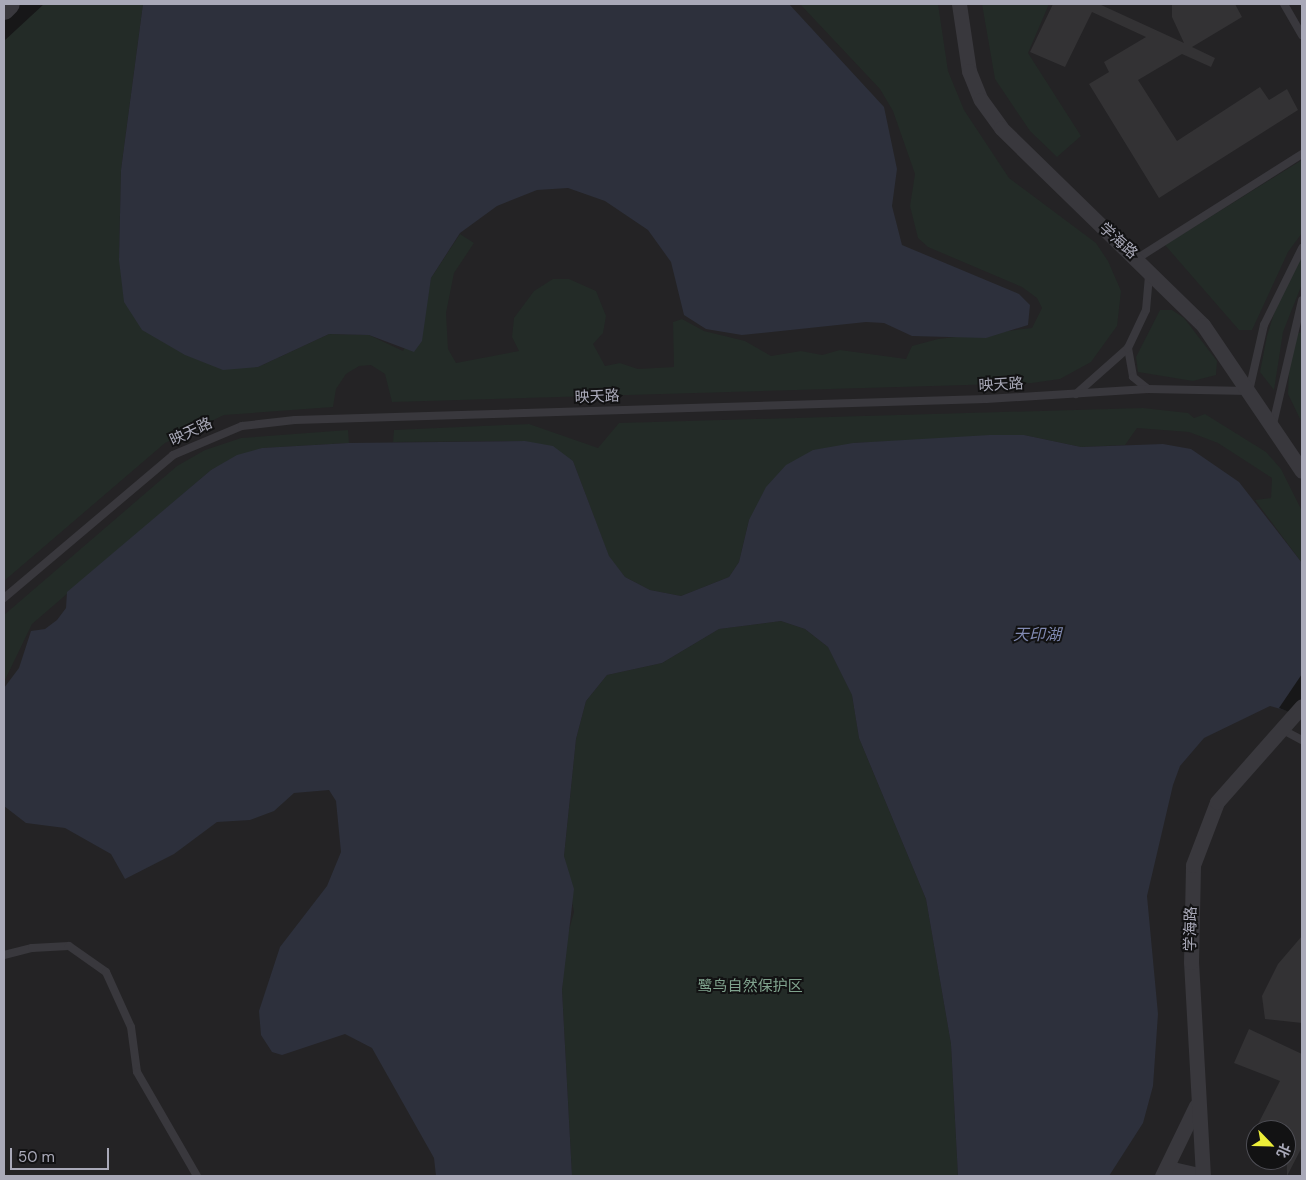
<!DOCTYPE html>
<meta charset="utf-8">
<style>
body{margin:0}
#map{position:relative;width:1306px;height:1180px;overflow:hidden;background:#171718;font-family:"DM Sans","Noto Sans SC",sans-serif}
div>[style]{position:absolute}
.built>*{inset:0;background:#242325}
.green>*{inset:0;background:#232b27}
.water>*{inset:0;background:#2d303c}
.pier>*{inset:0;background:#171718}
.building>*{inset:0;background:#333234}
.service>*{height:8px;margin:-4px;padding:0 4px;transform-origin:4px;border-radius:4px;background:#39383d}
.minor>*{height:15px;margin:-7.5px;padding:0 7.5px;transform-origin:7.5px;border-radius:7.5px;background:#39383d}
.tertiary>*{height:19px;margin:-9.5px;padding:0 9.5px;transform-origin:9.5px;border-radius:9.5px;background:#39383d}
span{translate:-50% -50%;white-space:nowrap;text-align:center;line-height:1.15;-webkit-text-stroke:4px #121213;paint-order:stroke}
.street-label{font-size:15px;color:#a9a9b8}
.park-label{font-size:15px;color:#80a38e}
.water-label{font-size:16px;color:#818ab2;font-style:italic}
.frame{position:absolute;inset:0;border:5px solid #a9a9b8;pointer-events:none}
.north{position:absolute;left:1246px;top:1120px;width:50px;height:50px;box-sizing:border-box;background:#121213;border:1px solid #4e4e55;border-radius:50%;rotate:114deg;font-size:14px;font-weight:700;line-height:20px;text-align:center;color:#a9a9b8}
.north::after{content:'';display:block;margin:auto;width:18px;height:22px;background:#edee39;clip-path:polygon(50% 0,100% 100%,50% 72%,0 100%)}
.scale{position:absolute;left:10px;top:1148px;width:99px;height:22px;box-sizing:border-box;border:2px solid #a9a9b8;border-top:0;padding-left:6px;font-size:15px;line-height:18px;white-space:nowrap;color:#a9a9b8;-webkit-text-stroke:4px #121213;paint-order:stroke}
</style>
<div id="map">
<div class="built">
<i style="clip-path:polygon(evenodd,73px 4px,1302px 4px,1302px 1176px,4px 1176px,4px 76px,73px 4px,1256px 1130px,1286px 1130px,1286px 1160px,1256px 1160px,1256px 1130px)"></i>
</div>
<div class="green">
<i style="clip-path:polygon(44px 4px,143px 4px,121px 170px,119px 260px,258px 367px,329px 334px,369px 335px,403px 351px,426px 307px,431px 278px,460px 234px,474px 243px,454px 273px,446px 313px,448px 349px,456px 363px,519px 351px,512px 337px,514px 318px,534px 291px,553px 279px,569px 279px,596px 291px,606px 316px,603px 333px,593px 344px,605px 366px,620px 363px,638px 369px,674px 367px,673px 322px,682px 319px,704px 331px,745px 341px,771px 356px,801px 351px,822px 355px,840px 350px,906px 359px,912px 346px,938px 339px,1032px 328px,1042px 308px,1037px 298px,1022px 287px,928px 247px,918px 238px,910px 206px,915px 174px,893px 111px,880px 89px,800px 4px,938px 4px,948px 71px,964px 110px,1009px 178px,1096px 243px,1108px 261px,1121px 291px,1117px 326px,1091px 362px,1060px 379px,1032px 383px,392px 402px,385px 374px,371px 365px,359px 366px,346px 374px,336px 389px,333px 407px,224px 415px,165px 443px,4px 581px,4px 41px)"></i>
<i style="clip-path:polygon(982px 4px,1049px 4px,1028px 53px,1081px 136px,1057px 157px,1030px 131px,995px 79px)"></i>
<i style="clip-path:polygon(1302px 160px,1302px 233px,1288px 252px,1252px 330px,1239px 330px,1165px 245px)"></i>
<i style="clip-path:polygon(1302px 254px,1302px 284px,1283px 332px,1274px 390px,1260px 372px,1267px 336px,1279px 297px)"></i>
<i style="clip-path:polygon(1160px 310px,1172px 310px,1184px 318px,1217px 361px,1216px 375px,1193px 381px,1138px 372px,1136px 357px)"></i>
<i style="clip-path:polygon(1302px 332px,1302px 423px,1288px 394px,1290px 346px,1295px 334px)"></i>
<i style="clip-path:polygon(1143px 408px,1188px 413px,1194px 418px,1205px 414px,1266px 452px,1281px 469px,1302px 511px,1302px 563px,1255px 500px,1271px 498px,1272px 478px,1218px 443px,1189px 432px,1137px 428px,1125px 445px,1081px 447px,1024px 435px,853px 443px,749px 520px,739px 562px,729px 577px,681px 596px,650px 590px,625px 577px,609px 557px,573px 461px,525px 441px,393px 442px,394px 430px,529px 424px,598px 448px,619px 423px)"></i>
<i style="clip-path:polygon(348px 430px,349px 443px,262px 448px,211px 470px,32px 624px,4px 682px,4px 615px,177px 466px,205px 450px,241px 438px)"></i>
<i style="clip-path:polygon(781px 621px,805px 629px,828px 647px,852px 695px,859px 738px,926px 899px,951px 1044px,958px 1176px,572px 1176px,562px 990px,565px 945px,574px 912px,564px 856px,576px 739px,586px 701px,607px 675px,662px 663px,719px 629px)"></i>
</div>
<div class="water">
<i style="clip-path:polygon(143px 4px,789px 4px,884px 107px,897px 169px,892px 206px,902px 245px,1019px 294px,1030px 305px,1028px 325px,986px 338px,912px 336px,884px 323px,866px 322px,742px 335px,706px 329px,684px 315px,671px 262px,648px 230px,605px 201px,568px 188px,537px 190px,497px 206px,460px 233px,431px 278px,422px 341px,414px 352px,369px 335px,329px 334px,258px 367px,223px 370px,185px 355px,142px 330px,124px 302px,119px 260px,121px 170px)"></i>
<i style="clip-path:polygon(990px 435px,1024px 435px,1081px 447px,1163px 444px,1191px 449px,1239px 482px,1302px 563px,1302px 715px,1270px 706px,1204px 738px,1180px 766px,1173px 785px,1147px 896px,1158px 1014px,1153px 1086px,1143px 1123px,1109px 1176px,958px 1176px,951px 1044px,926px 899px,859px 738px,852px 695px,828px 647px,805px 629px,781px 621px,719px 629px,662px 663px,607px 675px,586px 701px,576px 739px,564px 856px,574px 889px,562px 990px,572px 1176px,436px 1176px,434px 1158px,372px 1048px,345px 1034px,282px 1055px,272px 1052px,261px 1035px,259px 1011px,280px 947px,327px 886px,341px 852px,336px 801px,329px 790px,294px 793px,274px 811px,250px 820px,217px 822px,174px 854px,125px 879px,111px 854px,65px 828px,26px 823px,4px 806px,4px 688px,19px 668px,31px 631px,45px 629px,57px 620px,66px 608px,67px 592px,211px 470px,237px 455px,262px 448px,349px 443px,525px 441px,553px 446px,573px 461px,609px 556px,625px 577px,650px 590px,681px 596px,729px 577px,739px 562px,749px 520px,766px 487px,786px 465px,813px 450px,853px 443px)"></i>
</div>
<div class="pier">
<i style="clip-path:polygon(1302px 674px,1302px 717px,1279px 708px)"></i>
</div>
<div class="building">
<i style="clip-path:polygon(1053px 4px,1099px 4px,1184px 43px,1172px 17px,1172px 4px,1235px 4px,1242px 17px,1192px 47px,1215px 58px,1211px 67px,1182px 54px,1138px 80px,1177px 141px,1260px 87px,1269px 100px,1287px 89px,1298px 110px,1159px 198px,1089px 84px,1109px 72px,1104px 62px,1146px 37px,1092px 12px,1065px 67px,1030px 52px)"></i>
<i style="clip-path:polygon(1302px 936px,1302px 1023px,1265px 1019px,1262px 996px,1278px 964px)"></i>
<i style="clip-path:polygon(1249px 1029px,1302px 1054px,1302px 1147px,1287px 1176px,1286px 1130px,1255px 1130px,1280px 1081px,1234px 1063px)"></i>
</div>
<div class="service">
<i style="left:1284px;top:4px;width:36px;rotate:60deg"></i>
<i style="left:1138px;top:258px;width:194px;rotate:-32.4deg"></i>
<i style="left:1128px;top:348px;width:29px;rotate:80deg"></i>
<i style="left:1133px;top:377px;width:19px;rotate:39deg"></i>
<i style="left:1076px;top:394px;width:69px;rotate:-41.5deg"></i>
<i style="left:1128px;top:348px;width:42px;rotate:-64.7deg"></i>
<i style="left:1146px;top:310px;width:36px;rotate:-85deg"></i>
<i style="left:1273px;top:424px;width:127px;rotate:-76.8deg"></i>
<i style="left:4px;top:598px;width:221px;rotate:-40.2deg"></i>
<i style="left:173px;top:455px;width:75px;rotate:-22.8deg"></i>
<i style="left:242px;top:426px;width:53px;rotate:-6.5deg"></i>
<i style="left:295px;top:420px;width:691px;rotate:-1.74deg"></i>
<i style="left:986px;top:399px;width:162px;rotate:-3.5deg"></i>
<i style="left:1148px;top:389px;width:101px;rotate:1.1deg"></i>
<i style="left:1249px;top:391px;width:68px;rotate:-77.2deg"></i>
<i style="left:1264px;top:325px;width:86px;rotate:-63.7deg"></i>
<i style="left:1283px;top:730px;width:21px;rotate:28deg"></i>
<i style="left:4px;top:955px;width:29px;rotate:-14deg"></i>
<i style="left:32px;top:948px;width:37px;rotate:-3deg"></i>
<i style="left:69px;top:946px;width:45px;rotate:35.1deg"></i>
<i style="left:106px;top:972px;width:60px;rotate:65.6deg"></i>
<i style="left:131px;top:1027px;width:45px;rotate:82.4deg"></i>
<i style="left:137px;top:1072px;width:120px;rotate:60deg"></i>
</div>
<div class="minor">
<i style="left:959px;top:4px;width:68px;rotate:81.5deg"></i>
<i style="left:969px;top:71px;width:31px;rotate:68deg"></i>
<i style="left:981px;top:100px;width:34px;rotate:54deg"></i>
<i style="left:1001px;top:128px;width:282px;rotate:44.3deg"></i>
<i style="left:1203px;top:325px;width:176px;rotate:55.9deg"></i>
<i style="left:1168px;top:1168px;width:36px;rotate:13deg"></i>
<i style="left:1162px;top:1176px;width:78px;rotate:-64.1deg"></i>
<i style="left:1203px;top:1176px;width:214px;rotate:-93.2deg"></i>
<i style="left:1191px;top:962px;width:97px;rotate:-88.8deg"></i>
<i style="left:1193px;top:865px;width:67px;rotate:-69.1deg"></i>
<i style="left:1217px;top:802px;width:128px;rotate:-48.5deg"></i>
</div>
<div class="tertiary">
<i style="left:4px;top:10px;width:8px;rotate:-45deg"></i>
</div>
<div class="street-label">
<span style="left:1118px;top:241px;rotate:42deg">学海路</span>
<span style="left:1001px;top:385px;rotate:-3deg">映天路</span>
<span style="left:597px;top:397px;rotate:-2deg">映天路</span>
<span style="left:191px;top:432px;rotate:-25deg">映天路</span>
<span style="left:1191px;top:929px;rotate:-89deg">学海路</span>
</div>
<div class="park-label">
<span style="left:750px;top:987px">鹭鸟自然保护区</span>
</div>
<div class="water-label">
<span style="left:1037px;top:635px">天印湖</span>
</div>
<div class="frame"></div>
<div class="north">北</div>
<div class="scale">50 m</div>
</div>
